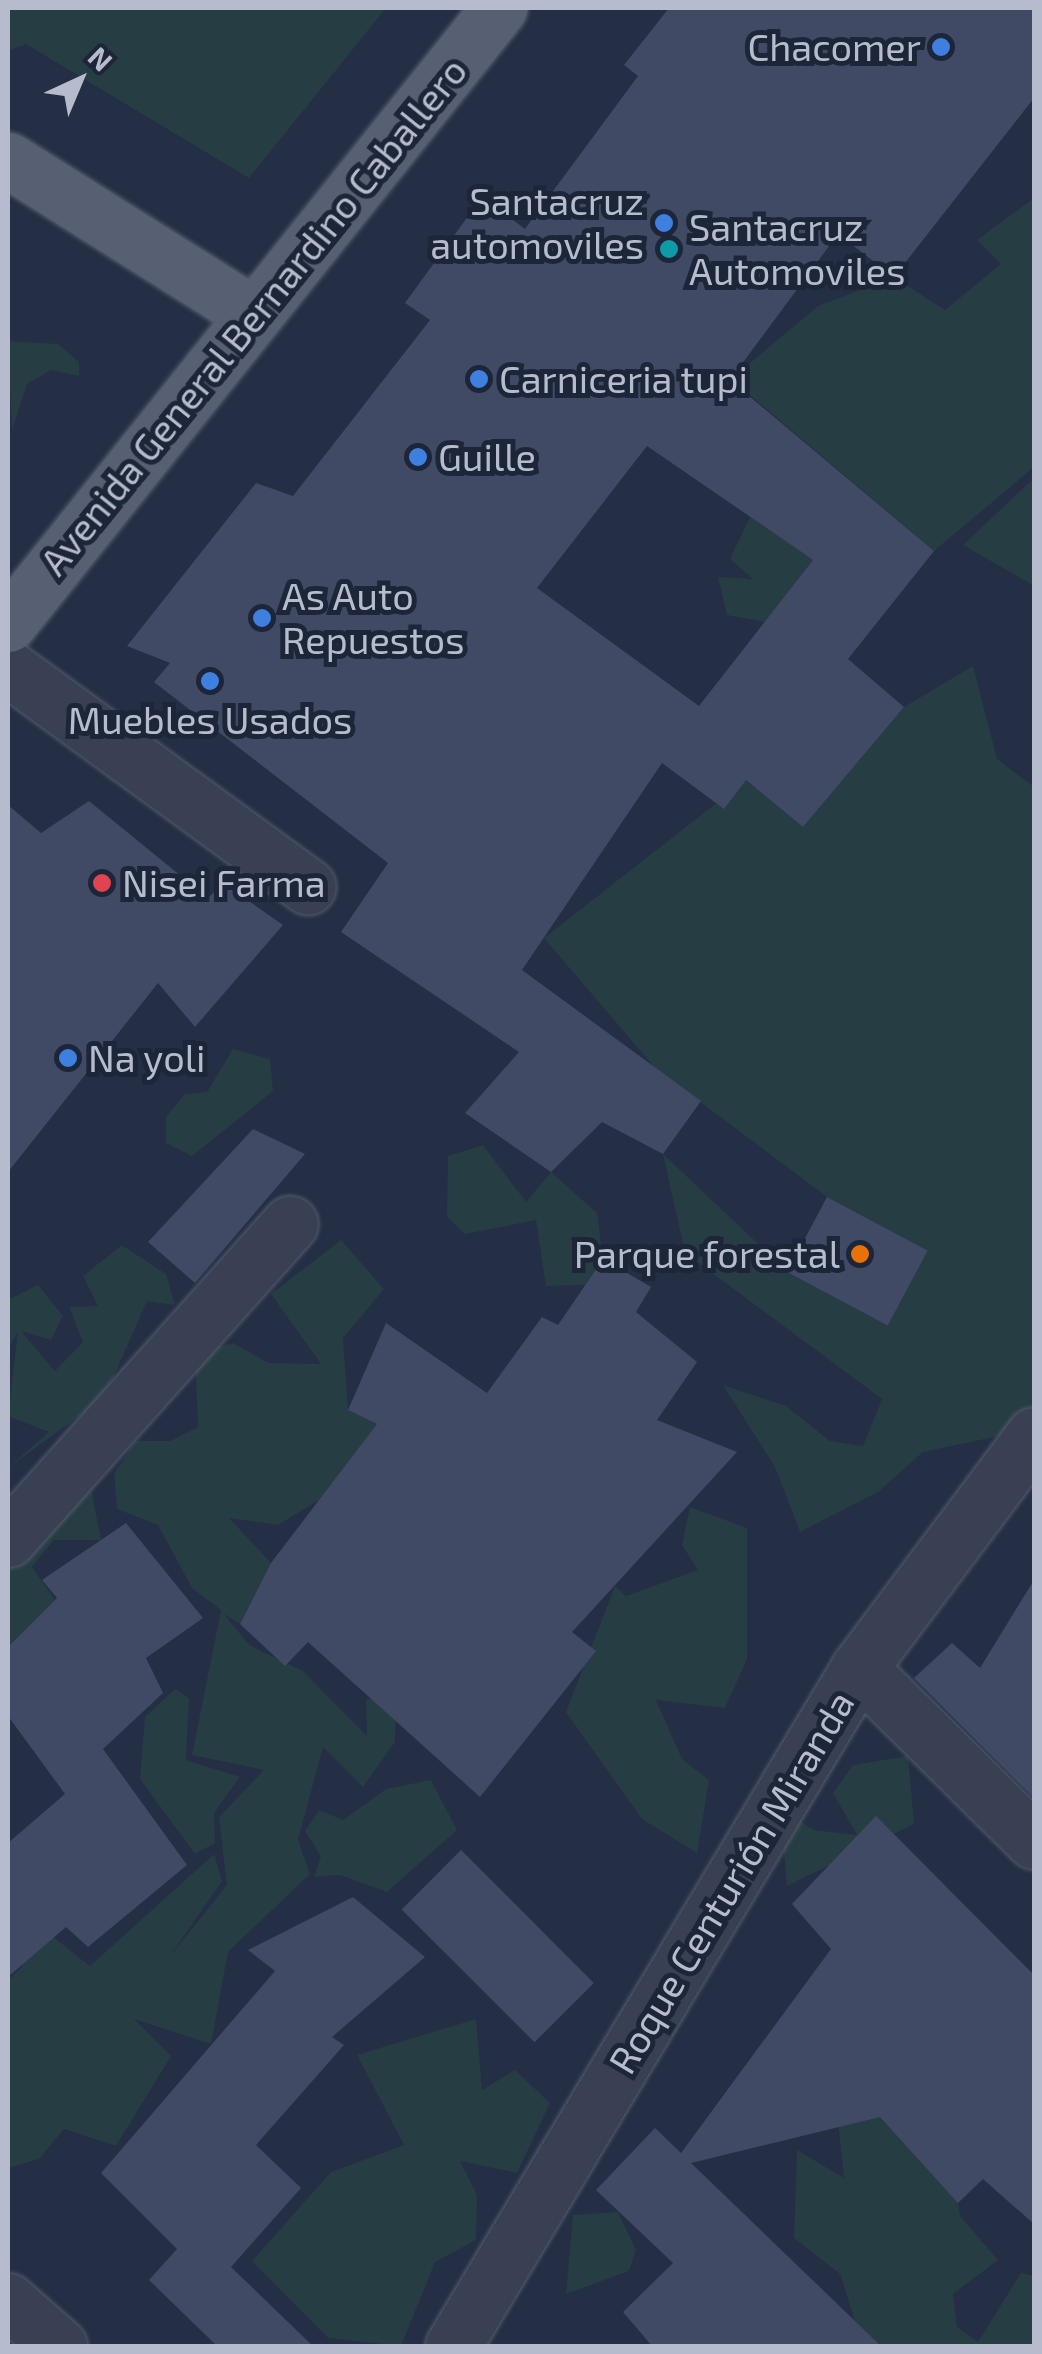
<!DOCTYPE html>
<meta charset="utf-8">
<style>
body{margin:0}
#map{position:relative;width:1042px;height:2354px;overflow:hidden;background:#242e44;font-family:"Exo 2",sans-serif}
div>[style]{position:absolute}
.green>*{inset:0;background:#263d44}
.building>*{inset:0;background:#404a64;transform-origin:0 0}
.roads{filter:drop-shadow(0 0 2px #545b6d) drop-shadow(0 0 2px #545b6d)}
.minor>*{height:55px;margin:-27.5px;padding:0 27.5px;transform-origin:27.5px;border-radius:27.5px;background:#394053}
.major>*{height:55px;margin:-27.5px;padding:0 27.5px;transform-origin:27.5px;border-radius:27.5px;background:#575f73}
.dots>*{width:28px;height:28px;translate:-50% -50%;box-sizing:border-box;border:5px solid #1d2538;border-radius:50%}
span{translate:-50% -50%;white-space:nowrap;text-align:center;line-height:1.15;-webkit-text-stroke:10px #1d2538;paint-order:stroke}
.poi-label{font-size:38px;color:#b6bccd}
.right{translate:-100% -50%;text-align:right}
.left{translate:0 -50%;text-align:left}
.street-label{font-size:38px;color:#b6bccd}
.frame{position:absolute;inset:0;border:10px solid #b6bccd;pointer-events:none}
.north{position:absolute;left:30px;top:30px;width:100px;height:100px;-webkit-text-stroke:8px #1d2538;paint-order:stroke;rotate:44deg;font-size:28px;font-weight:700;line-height:40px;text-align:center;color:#b6bccd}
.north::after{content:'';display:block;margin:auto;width:35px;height:45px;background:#b6bccd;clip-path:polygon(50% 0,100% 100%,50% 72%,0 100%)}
</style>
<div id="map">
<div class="green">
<i style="clip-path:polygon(8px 8px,386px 8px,249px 178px,26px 44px,8px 51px)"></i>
<i style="clip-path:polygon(1034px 198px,1034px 467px,934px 551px,731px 379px,818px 306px,894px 277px,945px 310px,1001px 264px,977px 240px)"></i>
<i style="clip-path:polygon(8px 341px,58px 344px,79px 362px,79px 376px,51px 370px,27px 384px,12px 430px)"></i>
<i style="clip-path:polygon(1034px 478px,1034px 581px,1031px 584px,963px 545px)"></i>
<i style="clip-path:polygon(750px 517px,813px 560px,765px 622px,727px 615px,718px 577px,753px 579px,730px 559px)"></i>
<i style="clip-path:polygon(973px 666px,997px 759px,1034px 787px,1034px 1406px,1013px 1433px,923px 1452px,878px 1492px,800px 1532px,775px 1467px,723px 1385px,786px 1406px,830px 1441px,863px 1446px,882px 1399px,685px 1253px,663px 1154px,788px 1272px,888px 1325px,927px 1250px,827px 1197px,655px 1068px,544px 938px,746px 780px,803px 827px,904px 707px)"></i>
<i style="clip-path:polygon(233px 1049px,270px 1059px,273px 1091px,192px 1156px,166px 1143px,166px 1117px,185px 1094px,207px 1092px)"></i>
<i style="clip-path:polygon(483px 1145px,526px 1202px,551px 1172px,597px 1213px,603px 1259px,585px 1285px,546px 1286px,536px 1220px,465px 1234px,447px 1217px,448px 1156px)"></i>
<i style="clip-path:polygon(341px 1240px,384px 1289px,343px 1338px,348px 1410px,377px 1424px,324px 1497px,278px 1525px,229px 1518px,271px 1563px,240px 1624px,224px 1614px,249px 1645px,303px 1671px,367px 1736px,366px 1700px,396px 1691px,395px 1742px,363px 1787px,323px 1747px,298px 1840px,310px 1874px,228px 1952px,211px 2044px,134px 2019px,171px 2056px,116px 2146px,64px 2129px,39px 2159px,8px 2168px,8px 1980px,22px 1967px,24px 1914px,90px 1966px,214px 1854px,222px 1881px,170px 1956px,227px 1885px,219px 1817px,264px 1770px,192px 1755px,221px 1610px,192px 1588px,158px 1525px,117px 1509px,114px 1474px,135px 1441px,170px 1441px,198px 1427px,195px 1353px,233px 1343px,269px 1363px,321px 1364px,271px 1294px)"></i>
<i style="clip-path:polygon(122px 1245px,166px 1274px,175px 1305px,147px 1301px,104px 1398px,9px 1467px,49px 1432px,8px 1416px,18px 1332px,8px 1348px,8px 1300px,38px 1285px,63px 1316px,51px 1340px,21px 1331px,55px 1371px,83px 1342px,69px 1307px,98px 1306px,83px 1276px)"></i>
<i style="clip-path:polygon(88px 1472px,101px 1540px,54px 1540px,32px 1567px,55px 1600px,8px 1647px,8px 1533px)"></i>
<i style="clip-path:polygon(690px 1507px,747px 1528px,747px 1659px,725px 1708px,656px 1700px,682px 1759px,709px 1780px,697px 1853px,642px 1819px,566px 1712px,615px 1586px,626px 1596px,698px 1570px,682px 1545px)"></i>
<i style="clip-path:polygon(175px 1689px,189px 1698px,186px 1760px,240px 1777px,214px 1813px,215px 1843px,195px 1854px,140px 1779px,145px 1717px)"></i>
<i style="clip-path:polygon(908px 1756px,914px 1824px,787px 1886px,780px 1809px,814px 1830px,857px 1835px,833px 1793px,853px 1765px)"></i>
<i style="clip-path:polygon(431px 1780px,457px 1830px,387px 1892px,340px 1875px,314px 1877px,321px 1856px,305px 1831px,319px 1810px,343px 1820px,386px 1789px)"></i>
<i style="clip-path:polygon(476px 2019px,482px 2090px,515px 2070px,550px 2103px,517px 2173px,460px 2161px,477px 2195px,476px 2240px,435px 2262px,401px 2346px,328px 2338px,252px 2261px,331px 2172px,404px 2145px,357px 2055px)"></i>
<i style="clip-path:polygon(905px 2113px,950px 2145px,960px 2216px,998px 2260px,953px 2294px,957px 2327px,978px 2342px,1021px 2273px,1034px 2276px,1034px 2346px,881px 2346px,855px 2321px,840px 2274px,794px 2238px,797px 2150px,844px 2178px,838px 2120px)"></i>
<i style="clip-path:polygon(618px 2212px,636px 2250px,629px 2271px,566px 2294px,573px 2215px)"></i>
</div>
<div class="building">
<i style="clip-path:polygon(evenodd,669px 8px,1034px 8px,1034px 98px,894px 277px,838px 234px,730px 380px,934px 551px,848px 659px,904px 707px,803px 827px,746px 780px,724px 809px,662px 763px,522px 970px,701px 1101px,663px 1154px,602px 1122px,551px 1172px,465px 1113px,519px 1052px,341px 932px,388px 863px,154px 682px,170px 663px,127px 646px,256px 483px,293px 496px,430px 320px,405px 303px,482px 197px,525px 229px,638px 76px,624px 65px,669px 8px,647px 446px,813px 560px,699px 706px,537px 588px,647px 446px)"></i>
<i style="clip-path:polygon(89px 801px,208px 898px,223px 883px,283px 925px,195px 1027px,158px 983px,8px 1172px,8px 805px,41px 833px)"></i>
<i style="clip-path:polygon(253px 1129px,305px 1154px,195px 1283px,148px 1242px)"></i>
<i style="left:827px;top:1197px;width:114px;height:85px;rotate:28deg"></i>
<i style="clip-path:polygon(603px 1259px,651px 1287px,636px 1312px,697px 1362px,657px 1420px,737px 1452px,572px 1632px,596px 1651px,480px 1797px,308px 1642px,285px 1666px,240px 1624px,271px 1563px,377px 1424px,348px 1410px,386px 1323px,487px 1393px,542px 1317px,558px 1325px)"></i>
<i style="clip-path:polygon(126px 1523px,203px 1618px,146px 1658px,163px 1693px,103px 1749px,187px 1865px,88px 1947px,66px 1927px,8px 1977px,8px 1843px,65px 1794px,8px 1716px,8px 1647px,57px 1598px,42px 1580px)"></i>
<i style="clip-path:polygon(1034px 1580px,1034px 1798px,914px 1678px,952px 1643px,980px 1668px)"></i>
<i style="clip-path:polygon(876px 1816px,1034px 1975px,1034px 2224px,983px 2179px,958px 2203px,880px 2117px,691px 2163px,881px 2346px,652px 2346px,623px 2312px,673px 2263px,596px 2190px,655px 2128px,681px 2153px,831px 1949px,792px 1904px)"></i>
<i style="left:461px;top:1850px;width:188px;height:84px;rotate:45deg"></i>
<i style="clip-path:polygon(353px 1897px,425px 1957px,332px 2037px,344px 2045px,256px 2145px,301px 2188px,231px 2267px,313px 2346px,217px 2346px,149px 2280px,177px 2249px,101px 2173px,275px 1971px,248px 1950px)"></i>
</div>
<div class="roads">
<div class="minor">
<i style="left:8px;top:668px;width:371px;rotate:36.1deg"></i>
<i style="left:8px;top:1539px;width:423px;rotate:-48.2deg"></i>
<i style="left:859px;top:1668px;width:246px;rotate:44.7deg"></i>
<i style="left:8px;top:2301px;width:68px;rotate:41.4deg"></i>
<i style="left:453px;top:2346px;width:790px;rotate:-59.09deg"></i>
<i style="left:859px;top:1668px;width:291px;rotate:-53.1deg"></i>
</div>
<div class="major">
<i style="left:8px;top:160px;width:289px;rotate:32.2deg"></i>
<i style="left:8px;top:624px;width:788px;rotate:-51.44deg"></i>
</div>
</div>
<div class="dots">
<i style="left:941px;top:47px;background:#3f7fe0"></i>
<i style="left:664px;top:223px;background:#3f7fe0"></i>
<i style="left:669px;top:249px;background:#0f9aa8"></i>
<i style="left:479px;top:379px;background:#3f7fe0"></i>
<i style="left:418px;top:457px;background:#3f7fe0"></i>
<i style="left:262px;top:618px;background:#3f7fe0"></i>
<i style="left:210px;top:681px;background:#3f7fe0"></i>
<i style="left:102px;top:883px;background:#e0444e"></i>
<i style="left:68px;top:1058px;background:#3f7fe0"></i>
<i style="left:860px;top:1254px;background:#e8710a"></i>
</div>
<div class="poi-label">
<span class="right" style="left:921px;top:47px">Chacomer</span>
<span class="right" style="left:644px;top:223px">Santacruz<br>automoviles</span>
<span class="left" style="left:689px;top:249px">Santacruz<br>Automoviles</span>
<span class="left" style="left:499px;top:379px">Carniceria tupi</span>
<span class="left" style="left:438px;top:457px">Guille</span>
<span class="left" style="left:282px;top:618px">As Auto<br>Repuestos</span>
<span style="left:210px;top:720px">Muebles Usados</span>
<span class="left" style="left:122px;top:883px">Nisei Farma</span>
<span class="left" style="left:88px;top:1058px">Na yoli</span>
<span class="right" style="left:840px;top:1254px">Parque forestal</span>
</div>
<div class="street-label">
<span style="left:253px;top:316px;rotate:-51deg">Avenida General Bernardino Caballero</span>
<span style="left:731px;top:1882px;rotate:-59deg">Roque Centurión Miranda</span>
</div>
<div class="frame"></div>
<div class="north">N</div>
</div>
